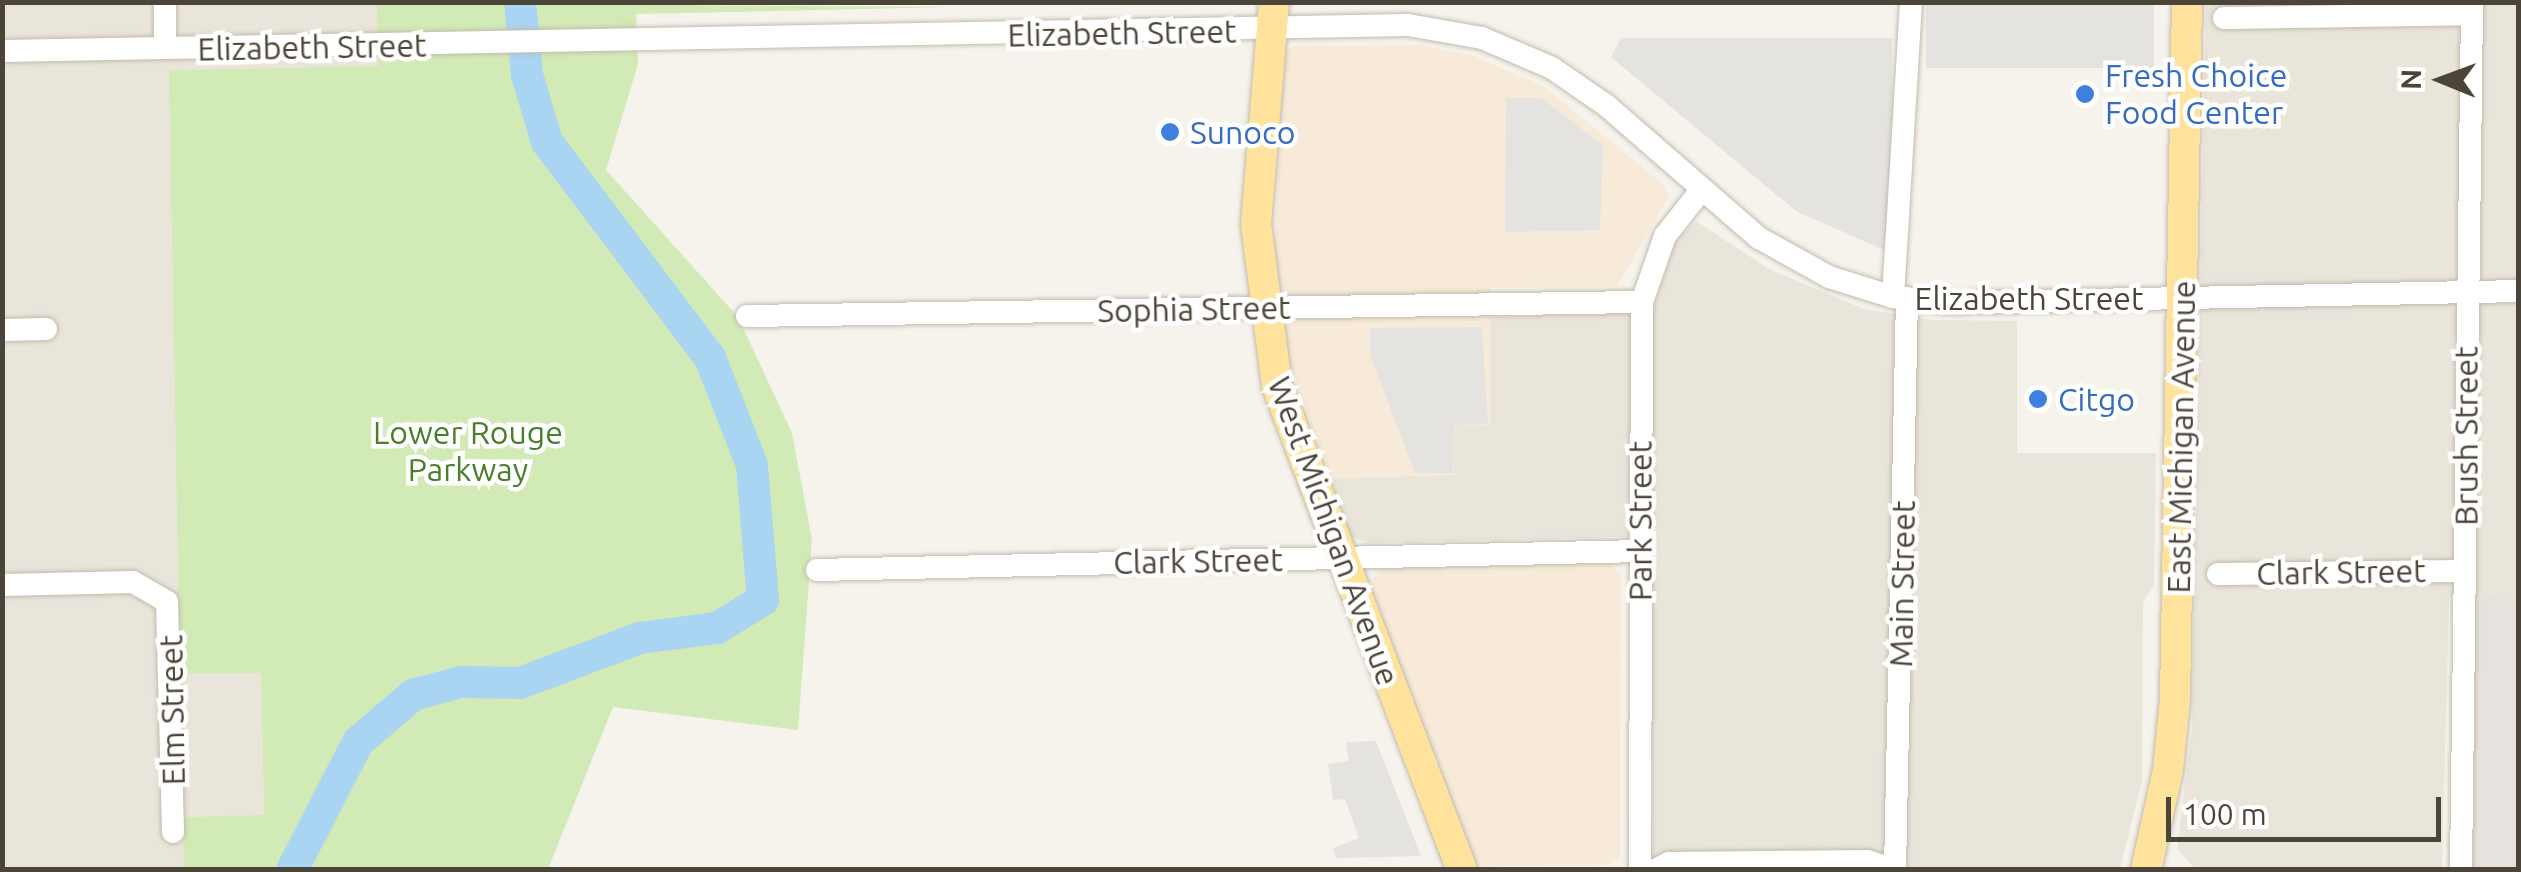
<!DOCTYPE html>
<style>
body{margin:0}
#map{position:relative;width:2521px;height:872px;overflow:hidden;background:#f6f3ec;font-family:Ubuntu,sans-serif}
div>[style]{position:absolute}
.residential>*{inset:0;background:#eae5da}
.commercial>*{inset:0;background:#f7ead8}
.industrial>*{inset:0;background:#e6e2dd}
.green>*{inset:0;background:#d2eab5}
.parking>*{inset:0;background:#e5e3e0;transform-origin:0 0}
.river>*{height:32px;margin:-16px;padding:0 16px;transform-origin:16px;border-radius:16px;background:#a9d4f2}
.roads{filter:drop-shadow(0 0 2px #c2bbae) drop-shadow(0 0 2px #c2bbae)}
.minor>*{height:22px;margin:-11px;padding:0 11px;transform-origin:11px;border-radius:11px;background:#fff}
.major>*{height:30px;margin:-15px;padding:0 15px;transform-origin:15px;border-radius:15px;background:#ffe39c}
.dots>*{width:28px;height:28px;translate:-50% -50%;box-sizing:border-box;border:5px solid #fff;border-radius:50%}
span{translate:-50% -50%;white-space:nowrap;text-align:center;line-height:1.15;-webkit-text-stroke:9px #fff;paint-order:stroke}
.street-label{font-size:32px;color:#4b4439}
.shop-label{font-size:32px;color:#366cbe}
.left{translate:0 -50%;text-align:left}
.park-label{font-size:32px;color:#4a7f2a}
.frame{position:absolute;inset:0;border:5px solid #4b4439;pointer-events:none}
.north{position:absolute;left:2391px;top:30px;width:100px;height:100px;-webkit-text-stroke:8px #fff;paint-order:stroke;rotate:271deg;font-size:28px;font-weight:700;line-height:40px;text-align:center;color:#4b4439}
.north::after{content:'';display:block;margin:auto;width:35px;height:45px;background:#4b4439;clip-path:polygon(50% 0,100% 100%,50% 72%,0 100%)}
.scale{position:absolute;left:2166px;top:797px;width:275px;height:45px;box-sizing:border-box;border:5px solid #4b4439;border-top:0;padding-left:12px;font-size:30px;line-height:35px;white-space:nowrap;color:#4b4439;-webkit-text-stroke:8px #fff;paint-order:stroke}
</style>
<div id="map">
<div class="residential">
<i style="clip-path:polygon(2px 3px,377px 3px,379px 66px,170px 70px,181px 674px,261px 673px,264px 816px,184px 817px,184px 869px,3px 869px)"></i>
<i style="clip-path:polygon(2206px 3px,2518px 3px,2518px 597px,2449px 596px,2442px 870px,2195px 869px,2177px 849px,2192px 728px)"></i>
<i style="clip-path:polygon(1696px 221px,1769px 269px,1864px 309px,1932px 320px,2017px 321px,2017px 453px,2156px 453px,2154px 585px,2143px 602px,2142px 781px,2120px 869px,1653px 869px,1651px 536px,1371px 543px,1347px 536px,1331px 478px,1454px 475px,1454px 425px,1490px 425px,1490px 317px,1652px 312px,1675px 242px)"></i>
</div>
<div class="commercial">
<i style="clip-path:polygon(1417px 45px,1471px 55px,1543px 86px,1664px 185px,1669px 196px,1617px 286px,1490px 288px,1490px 425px,1455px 426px,1454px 475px,1331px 478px,1283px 347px,1274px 268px,1283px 52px,1293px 46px)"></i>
<i style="clip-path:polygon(1608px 562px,1621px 575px,1620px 857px,1607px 865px,1482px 867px,1473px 861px,1371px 594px,1373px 579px,1383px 567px)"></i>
</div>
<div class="industrial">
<i style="clip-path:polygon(2473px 596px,2518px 597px,2518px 869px,2463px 870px)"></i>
</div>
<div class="green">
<i style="clip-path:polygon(377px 3px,953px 7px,636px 14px,638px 64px,606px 170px,738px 317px,792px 433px,812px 540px,798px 730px,613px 707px,548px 869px,184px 869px,183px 817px,264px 815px,261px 673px,180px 674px,169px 70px,378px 66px)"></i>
</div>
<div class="parking">
<i style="left:1926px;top:3px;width:228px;height:65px"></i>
<i style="clip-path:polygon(1621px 38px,1892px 38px,1893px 200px,1884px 250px,1796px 211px,1611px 57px)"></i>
<i style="clip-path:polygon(1506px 98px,1541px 98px,1603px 145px,1600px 230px,1505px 232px)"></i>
<i style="clip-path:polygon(1482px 327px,1488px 424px,1454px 425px,1453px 473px,1415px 473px,1370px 355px,1370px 328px)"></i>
<i style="clip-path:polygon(1376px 741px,1421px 856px,1336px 858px,1333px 848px,1359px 838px,1345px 799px,1333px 800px,1328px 764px,1349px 761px,1346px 742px)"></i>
</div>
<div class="river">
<i style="left:292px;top:870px;width:144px;rotate:-62.7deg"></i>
<i style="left:358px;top:742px;width:72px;rotate:-40.5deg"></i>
<i style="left:413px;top:695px;width:50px;rotate:-15.2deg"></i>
<i style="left:461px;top:682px;width:59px;rotate:1deg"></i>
<i style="left:520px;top:683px;width:128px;rotate:-20.6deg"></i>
<i style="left:640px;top:638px;width:78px;rotate:-7.4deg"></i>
<i style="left:717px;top:628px;width:54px;rotate:-31.3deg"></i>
<i style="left:763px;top:600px;width:135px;rotate:-94.7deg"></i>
<i style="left:752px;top:465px;width:115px;rotate:-111.4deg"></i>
<i style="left:710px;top:358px;width:271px;rotate:-127deg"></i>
<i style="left:547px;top:142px;width:70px;rotate:-106.6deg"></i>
<i style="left:527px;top:75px;width:73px;rotate:-95.5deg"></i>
</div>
<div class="roads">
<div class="minor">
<i style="left:165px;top:2px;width:46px;rotate:90deg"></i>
<i style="left:2224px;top:18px;width:248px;rotate:-0.9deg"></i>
<i style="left:2px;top:51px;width:1406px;rotate:-1.06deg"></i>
<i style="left:1408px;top:25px;width:75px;rotate:10deg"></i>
<i style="left:1482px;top:38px;width:76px;rotate:23.2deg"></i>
<i style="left:1552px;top:68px;width:67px;rotate:34.6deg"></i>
<i style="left:1607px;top:106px;width:201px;rotate:41deg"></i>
<i style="left:1759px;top:238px;width:80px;rotate:29.1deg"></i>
<i style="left:1829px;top:277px;width:67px;rotate:17.4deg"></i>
<i style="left:1893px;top:297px;width:54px;rotate:6.3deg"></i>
<i style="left:1947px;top:303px;width:571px;rotate:-1.2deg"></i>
<i style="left:1893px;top:297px;width:296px;rotate:-86.5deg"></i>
<i style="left:747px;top:316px;width:895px;rotate:-0.9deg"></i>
<i style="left:2px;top:330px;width:44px;rotate:-1.3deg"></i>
<i style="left:817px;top:570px;width:823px;rotate:-1.32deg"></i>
<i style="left:2218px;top:574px;width:247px;rotate:-0.7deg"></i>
<i style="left:2px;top:585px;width:131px;rotate:-1.3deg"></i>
<i style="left:133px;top:582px;width:39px;rotate:30deg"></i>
<i style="left:167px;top:602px;width:230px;rotate:88.5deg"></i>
<i style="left:1640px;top:870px;width:568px;rotate:-89.8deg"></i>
<i style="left:1642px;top:302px;width:70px;rotate:-70.8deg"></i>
<i style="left:1665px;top:236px;width:60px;rotate:-51.8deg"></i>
<i style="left:1655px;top:870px;width:16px;rotate:-27deg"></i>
<i style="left:1669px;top:863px;width:198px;rotate:-0.6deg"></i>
<i style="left:1867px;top:861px;width:29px;rotate:18deg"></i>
<i style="left:1895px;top:870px;width:572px;rotate:-88.8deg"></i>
<i style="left:2461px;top:870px;width:868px;rotate:-89.27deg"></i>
</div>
<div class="major">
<i style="left:1274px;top:2px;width:223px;rotate:94.6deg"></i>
<i style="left:1256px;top:224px;width:163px;rotate:82.6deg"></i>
<i style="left:1277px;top:386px;width:518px;rotate:69.08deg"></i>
<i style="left:2146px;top:870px;width:102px;rotate:-77.6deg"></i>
<i style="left:2168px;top:770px;width:70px;rotate:-84.3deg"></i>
<i style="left:2175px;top:700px;width:698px;rotate:-89.02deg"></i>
</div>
</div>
<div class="dots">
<i style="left:2085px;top:94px;background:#3f7fe0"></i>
<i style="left:1170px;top:132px;background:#3f7fe0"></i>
<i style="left:2038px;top:399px;background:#3f7fe0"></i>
</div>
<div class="street-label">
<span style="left:1122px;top:33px;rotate:-1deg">Elizabeth Street</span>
<span style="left:312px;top:47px;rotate:-1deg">Elizabeth Street</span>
<span style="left:2029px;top:298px">Elizabeth Street</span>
<span style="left:1194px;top:309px;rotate:-1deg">Sophia Street</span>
<span style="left:2466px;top:436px;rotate:-90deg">Brush Street</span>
<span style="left:2181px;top:437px;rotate:-89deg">East Michigan Avenue</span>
<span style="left:1640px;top:521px;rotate:-90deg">Park Street</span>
<span style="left:1334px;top:531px;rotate:70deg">West Michigan Avenue</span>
<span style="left:1198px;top:561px;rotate:-1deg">Clark Street</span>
<span style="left:2341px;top:572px;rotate:-1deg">Clark Street</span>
<span style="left:1902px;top:584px;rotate:-89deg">Main Street</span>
<span style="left:172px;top:710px;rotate:-91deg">Elm Street</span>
</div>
<div class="shop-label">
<span class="left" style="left:2105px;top:94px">Fresh Choice<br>Food Center</span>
<span class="left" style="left:1190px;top:132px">Sunoco</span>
<span class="left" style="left:2058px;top:399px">Citgo</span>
</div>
<div class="park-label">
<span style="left:468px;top:451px">Lower Rouge<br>Parkway</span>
</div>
<div class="frame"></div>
<div class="north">N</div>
<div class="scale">100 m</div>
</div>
